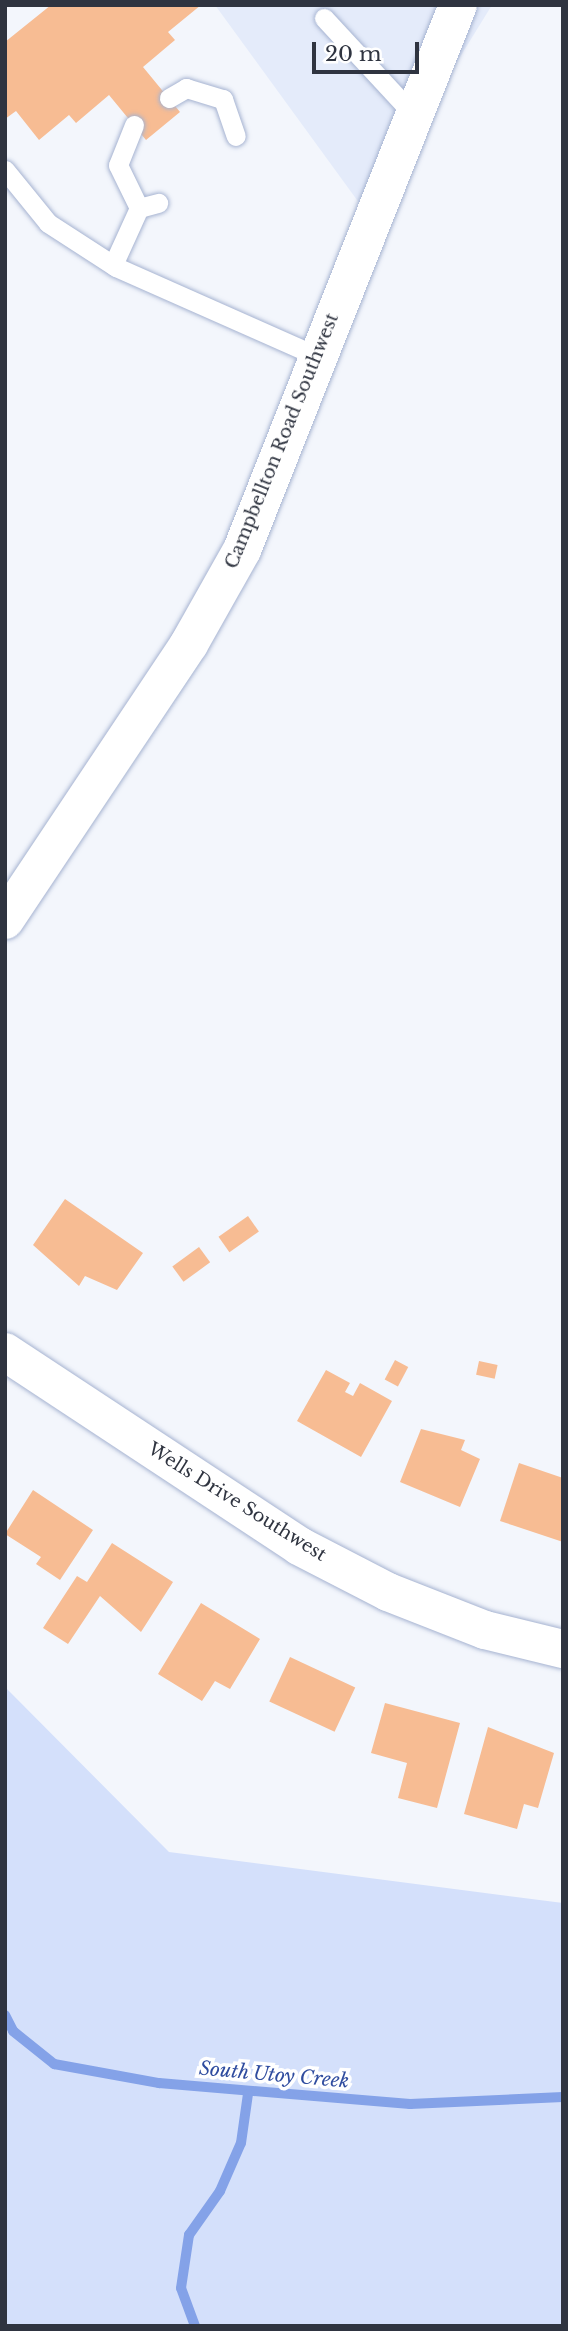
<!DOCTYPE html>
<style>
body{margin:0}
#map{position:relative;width:568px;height:2331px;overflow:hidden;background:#f3f6fc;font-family:"Libre Baskerville",serif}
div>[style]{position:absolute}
.built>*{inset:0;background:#e4ebfa}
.green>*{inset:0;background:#d4e0fb}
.stream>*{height:10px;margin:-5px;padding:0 5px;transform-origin:5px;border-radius:5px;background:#84a2e8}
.building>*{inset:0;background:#f7bc93;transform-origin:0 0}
.roads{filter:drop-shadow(0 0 2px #a6b3d1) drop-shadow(0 0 2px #a6b3d1)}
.service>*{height:19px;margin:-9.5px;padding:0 9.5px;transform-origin:9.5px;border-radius:9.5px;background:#fff}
.minor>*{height:38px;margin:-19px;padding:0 19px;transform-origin:19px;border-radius:19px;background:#fff}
.secondary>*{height:38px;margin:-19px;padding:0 19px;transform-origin:19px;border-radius:19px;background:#fff}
span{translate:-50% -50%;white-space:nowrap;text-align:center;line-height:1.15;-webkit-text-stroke:7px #fff;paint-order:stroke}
.street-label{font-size:18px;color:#2f3440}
.water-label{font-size:19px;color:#2f4c9f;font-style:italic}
.frame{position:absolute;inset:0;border:7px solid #2f3440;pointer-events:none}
.scale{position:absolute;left:312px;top:42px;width:107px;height:32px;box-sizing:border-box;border:4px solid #2f3440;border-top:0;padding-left:9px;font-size:21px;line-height:24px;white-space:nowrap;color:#2f3440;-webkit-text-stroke:5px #fff;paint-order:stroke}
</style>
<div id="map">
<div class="built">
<i style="clip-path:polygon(215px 5px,492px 5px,365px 211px)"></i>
</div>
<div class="green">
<i style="clip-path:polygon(5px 1687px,169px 1852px,563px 1903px,563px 2326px,5px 2326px)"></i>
</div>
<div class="stream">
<i style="left:5px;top:2015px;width:18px;rotate:63deg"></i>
<i style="left:13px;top:2031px;width:53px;rotate:38.8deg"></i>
<i style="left:54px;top:2064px;width:107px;rotate:10.3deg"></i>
<i style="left:159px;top:2083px;width:252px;rotate:4.8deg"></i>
<i style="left:410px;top:2104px;width:153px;rotate:-2.6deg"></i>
<i style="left:195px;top:2326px;width:40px;rotate:-110.2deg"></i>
<i style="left:181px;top:2288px;width:54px;rotate:-81.4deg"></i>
<i style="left:189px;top:2235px;width:54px;rotate:-54.8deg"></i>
<i style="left:220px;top:2191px;width:52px;rotate:-66.4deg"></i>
<i style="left:241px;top:2143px;width:49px;rotate:-81.9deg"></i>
</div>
<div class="building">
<i style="clip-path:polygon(51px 5px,201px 5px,168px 32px,175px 40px,143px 67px,180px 112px,146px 140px,109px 95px,76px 123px,69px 115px,39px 140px,16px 111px,5px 119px,5px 42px)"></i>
<i style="clip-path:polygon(65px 1199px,143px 1253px,117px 1290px,85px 1276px,79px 1286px,33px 1245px)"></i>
<i style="left:248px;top:1216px;width:19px;height:36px;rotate:55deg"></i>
<i style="left:199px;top:1247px;width:19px;height:33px;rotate:54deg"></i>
<i style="left:395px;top:1360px;width:15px;height:22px;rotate:28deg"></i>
<i style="left:479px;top:1361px;width:19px;height:14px;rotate:12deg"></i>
<i style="clip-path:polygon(326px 1370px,350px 1383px,345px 1392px,353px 1396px,360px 1383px,392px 1401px,361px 1457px,297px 1421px)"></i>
<i style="clip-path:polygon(421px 1429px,465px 1440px,461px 1450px,480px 1459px,460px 1507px,400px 1482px)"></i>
<i style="clip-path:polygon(519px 1463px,563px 1478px,563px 1542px,500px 1521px)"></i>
<i style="clip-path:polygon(33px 1490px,93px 1530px,60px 1580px,36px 1564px,41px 1557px,5px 1534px)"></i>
<i style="clip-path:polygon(112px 1543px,173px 1582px,141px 1632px,100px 1596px,68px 1644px,43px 1628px,77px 1576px,87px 1582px)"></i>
<i style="clip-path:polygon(201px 1603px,260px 1639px,230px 1689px,215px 1681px,202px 1701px,158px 1674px)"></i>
<i style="left:290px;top:1657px;width:72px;height:49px;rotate:25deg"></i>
<i style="clip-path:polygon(385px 1703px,460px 1723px,437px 1808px,398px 1798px,407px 1763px,371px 1753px)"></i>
<i style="clip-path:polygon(488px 1727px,554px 1753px,538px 1808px,524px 1804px,517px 1829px,464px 1814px)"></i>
</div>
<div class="roads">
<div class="service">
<i style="left:324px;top:18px;width:129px;rotate:47.2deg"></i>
<i style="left:169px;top:98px;width:20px;rotate:-30deg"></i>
<i style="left:186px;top:88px;width:39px;rotate:17deg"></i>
<i style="left:223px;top:99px;width:39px;rotate:71deg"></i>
<i style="left:134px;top:125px;width:43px;rotate:111.8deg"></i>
<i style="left:118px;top:165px;width:48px;rotate:64deg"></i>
<i style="left:5px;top:170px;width:68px;rotate:50.9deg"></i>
<i style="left:48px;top:223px;width:81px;rotate:32.9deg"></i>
<i style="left:116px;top:267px;width:220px;rotate:23.9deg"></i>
<i style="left:113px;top:265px;width:63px;rotate:-65.5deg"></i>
<i style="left:139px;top:208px;width:20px;rotate:-15deg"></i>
</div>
<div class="minor">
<i style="left:5px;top:1352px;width:352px;rotate:33.4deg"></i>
<i style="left:299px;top:1546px;width:100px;rotate:27.3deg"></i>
<i style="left:388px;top:1592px;width:104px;rotate:21.4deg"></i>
<i style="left:485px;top:1630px;width:80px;rotate:13.7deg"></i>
</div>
<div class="secondary">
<i style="left:5px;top:920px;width:332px;rotate:-56.3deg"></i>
<i style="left:189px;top:644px;width:108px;rotate:-60.6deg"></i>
<i style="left:242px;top:550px;width:586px;rotate:-68.38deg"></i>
</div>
</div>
<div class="street-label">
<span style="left:282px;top:441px;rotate:-68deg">Campbellton Road Southwest</span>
<span style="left:237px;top:1502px;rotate:32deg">Wells Drive Southwest</span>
</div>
<div class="water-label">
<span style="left:274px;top:2075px;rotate:5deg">South Utoy Creek</span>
</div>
<div class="frame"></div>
<div class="scale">20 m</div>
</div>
